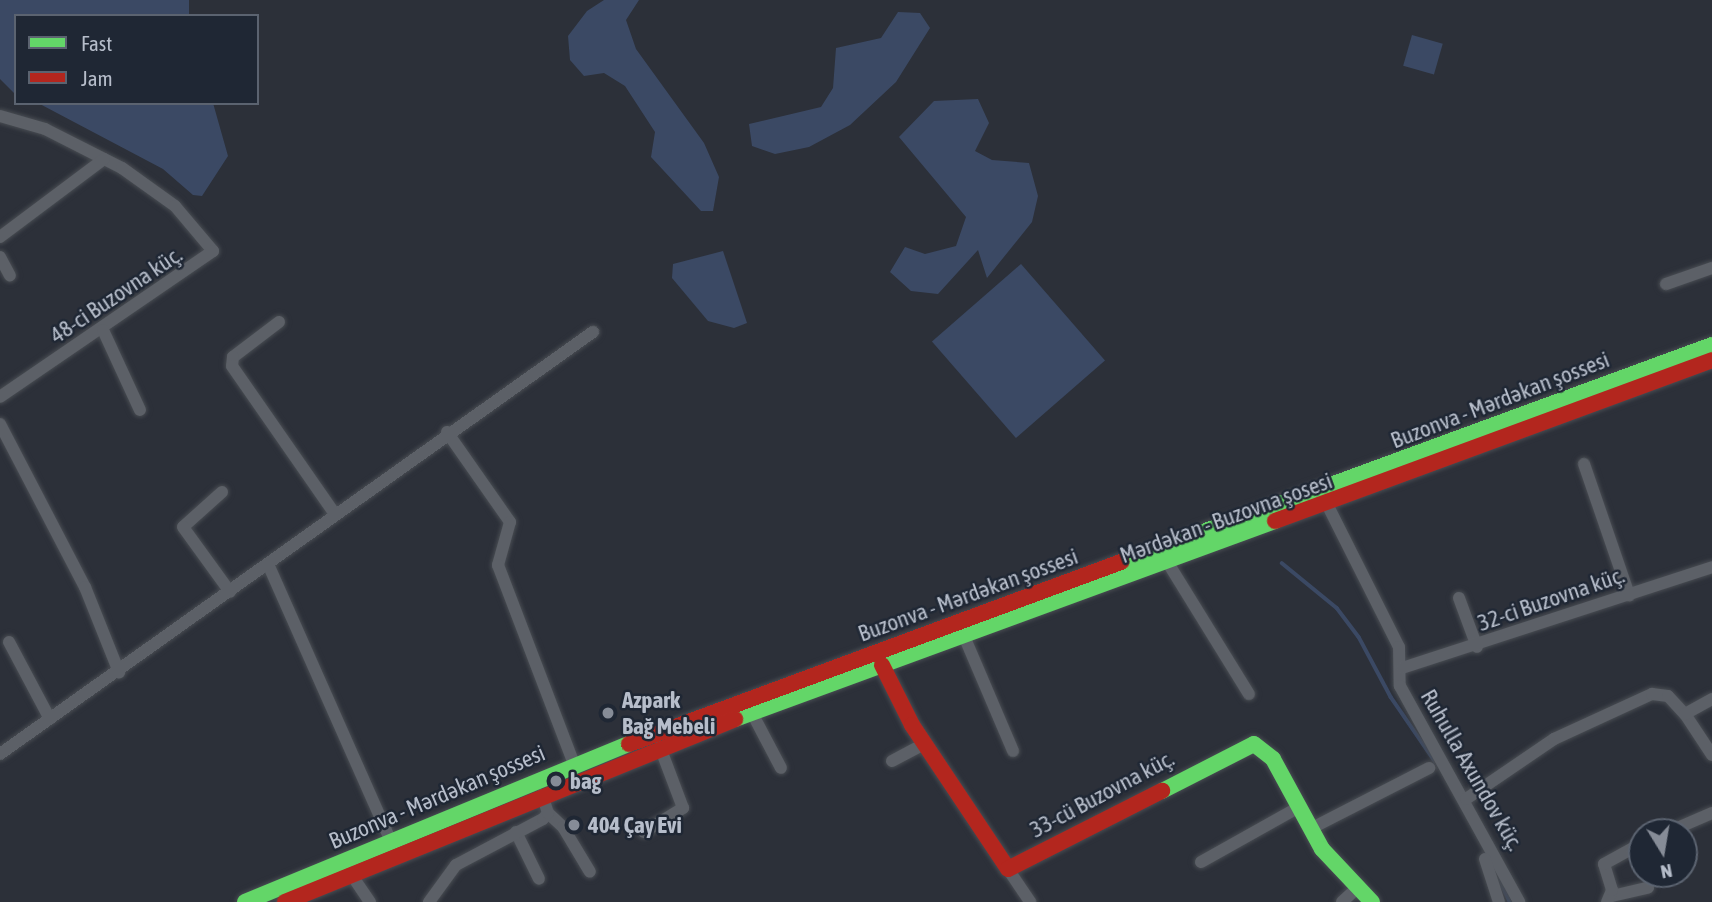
<!DOCTYPE html>
<meta charset="utf-8">
<style>
body{margin:0}
#map{position:relative;width:1712px;height:902px;overflow:hidden;background:#2c3039;font-family:"Asap Condensed",sans-serif}
div>[style]{position:absolute}
.water>*{inset:0;background:#3b4964;transform-origin:0 0}
.stream>*{height:3.5px;margin:-1.75px;padding:0 1.75px;transform-origin:1.75px;border-radius:1.75px;background:#3b4964}
.roads{filter:drop-shadow(0 0 2px #484c52) drop-shadow(0 0 2px #484c52)}
.street>*{height:12px;margin:-6px;padding:0 6px;transform-origin:6px;border-radius:6px;background:#5c6067}
.fast>*{height:16px;margin:-8px;padding:0 8px;transform-origin:8px;border-radius:8px;background:#63d668}
.jam>*{height:16px;margin:-8px;padding:0 8px;transform-origin:8px;border-radius:8px;background:#b3261e}
.dots>*{width:19px;height:19px;translate:-50% -50%;box-sizing:border-box;border:4px solid #1f2734;border-radius:50%}
span{translate:-50% -50%;white-space:nowrap;text-align:center;line-height:1.15;-webkit-text-stroke:5px #1f2734;paint-order:stroke}
.street-label{font-size:23px;color:#b6bdca}
.poi-label{font-size:23px;color:#b6bdca;font-weight:700}
.left{translate:0 -50%;text-align:left}
.legend{position:absolute;left:14px;top:14px;width:245px;height:91px;box-sizing:border-box;background:#1f2734;border:2px solid #5b6370;margin:0;padding:9px 12px;list-style:none;font-size:21px;color:#b6bdca}
.legend li{display:flex;align-items:center;gap:14px;height:35px}
.legend b{width:35px;border:2px solid #5b6370}
.north{position:absolute;left:1628px;top:818px;width:70px;height:70px;box-sizing:border-box;background:#1f2734;border:2px solid #5b6370;border-radius:50%;rotate:169deg;font-size:19px;font-weight:700;line-height:28px;text-align:center;color:#b6bdca}
.north::after{content:'';display:block;margin:auto;width:24px;height:32px;background:#868c97;clip-path:polygon(50% 0,100% 100%,50% 72%,0 100%)}
</style>
<div id="map">
<div class="water">
<i style="clip-path:polygon(0 0,189px 0,189px 16px,16px 16px,16px 95px,0 79px)"></i>
<i style="clip-path:polygon(604px 0,639px 0,626px 20px,636px 49px,704px 143px,719px 177px,713px 211px,701px 211px,651px 157px,655px 132px,625px 86px,604px 73px,584px 76px,570px 60px,568px 36px,587px 11px)"></i>
<i style="clip-path:polygon(898px 12px,920px 13px,930px 28px,896px 82px,850px 125px,809px 147px,775px 154px,752px 146px,749px 124px,821px 107px,833px 88px,836px 48px,881px 38px)"></i>
<i style="left:1412px;top:35px;width:32px;height:32px;rotate:16deg"></i>
<i style="clip-path:polygon(978px 99px,989px 123px,975px 151px,992px 160px,1029px 163px,1038px 196px,1032px 222px,987px 278px,978px 250px,938px 294px,911px 291px,890px 272px,905px 247px,925px 254px,956px 246px,966px 217px,899px 137px,934px 101px)"></i>
<i style="clip-path:polygon(38px 103px,213px 103px,228px 156px,202px 196px,193px 195px,163px 169px)"></i>
<i style="clip-path:polygon(723px 251px,747px 323px,734px 328px,708px 321px,672px 278px,673px 264px)"></i>
<i style="left:1021px;top:264px;width:128px;height:118px;rotate:49deg"></i>
</div>
<div class="stream">
<i style="left:1282px;top:563px;width:71px;rotate:39.3deg"></i>
<i style="left:1337px;top:608px;width:36px;rotate:53deg"></i>
<i style="left:1359px;top:637px;width:68px;rotate:61.9deg"></i>
<i style="left:1391px;top:697px;width:78px;rotate:55.5deg"></i>
<i style="left:1497px;top:875px;width:30px;rotate:64deg"></i>
</div>
<div class="roads">
<div class="street">
<i style="left:0;top:116px;width:47px;rotate:16.1deg"></i>
<i style="left:45px;top:129px;width:86px;rotate:26.9deg"></i>
<i style="left:122px;top:168px;width:65px;rotate:35.6deg"></i>
<i style="left:175px;top:206px;width:59px;rotate:49.8deg"></i>
<i style="left:213px;top:251px;width:258px;rotate:145.6deg"></i>
<i style="left:0;top:237px;width:130px;rotate:-36.9deg"></i>
<i style="left:0;top:257px;width:21px;rotate:62deg"></i>
<i style="left:1666px;top:284px;width:49px;rotate:-19.2deg"></i>
<i style="left:279px;top:322px;width:58px;rotate:142.7deg"></i>
<i style="left:233px;top:357px;width:9px;rotate:96deg"></i>
<i style="left:232px;top:366px;width:179px;rotate:55.2deg"></i>
<i style="left:103px;top:330px;width:88px;rotate:65.2deg"></i>
<i style="left:0;top:424px;width:184px;rotate:62.5deg"></i>
<i style="left:85px;top:587px;width:92px;rotate:68.2deg"></i>
<i style="left:447px;top:432px;width:110px;rotate:55deg"></i>
<i style="left:510px;top:522px;width:45px;rotate:105.6deg"></i>
<i style="left:498px;top:565px;width:213px;rotate:69.1deg"></i>
<i style="left:1584px;top:464px;width:139px;rotate:71deg"></i>
<i style="left:222px;top:492px;width:52px;rotate:138.1deg"></i>
<i style="left:183px;top:527px;width:80px;rotate:54.1deg"></i>
<i style="left:1328px;top:506px;width:158px;rotate:63.3deg"></i>
<i style="left:1399px;top:647px;width:39px;rotate:89deg"></i>
<i style="left:1400px;top:686px;width:247px;rotate:61.1deg"></i>
<i style="left:1168px;top:563px;width:154px;rotate:58.3deg"></i>
<i style="left:268px;top:564px;width:304px;rotate:66.1deg"></i>
<i style="left:1459px;top:598px;width:52px;rotate:69.8deg"></i>
<i style="left:964px;top:636px;width:125px;rotate:66.9deg"></i>
<i style="left:9px;top:642px;width:87px;rotate:62deg"></i>
<i style="left:1402px;top:668px;width:326px;rotate:-18deg"></i>
<i style="left:752px;top:713px;width:62px;rotate:62.2deg"></i>
<i style="left:1685px;top:714px;width:49px;rotate:56.6deg"></i>
<i style="left:0;top:754px;width:728px;rotate:-35.44deg"></i>
<i style="left:892px;top:761px;width:36px;rotate:-28deg"></i>
<i style="left:1466px;top:799px;width:107px;rotate:-34.3deg"></i>
<i style="left:1554px;top:739px;width:108px;rotate:-24.7deg"></i>
<i style="left:1652px;top:694px;width:16px;rotate:7deg"></i>
<i style="left:1668px;top:696px;width:25px;rotate:47deg"></i>
<i style="left:1685px;top:714px;width:31px;rotate:-29deg"></i>
<i style="left:548px;top:813px;width:21px;rotate:43deg"></i>
<i style="left:563px;top:827px;width:52px;rotate:59deg"></i>
<i style="left:1310px;top:829px;width:134px;rotate:-27.1deg"></i>
<i style="left:516px;top:832px;width:52px;rotate:63.9deg"></i>
<i style="left:644px;top:832px;width:46px;rotate:-31.6deg"></i>
<i style="left:683px;top:808px;width:65px;rotate:-110.7deg"></i>
<i style="left:1668px;top:832px;width:48px;rotate:-23.4deg"></i>
<i style="left:1485px;top:859px;width:45px;rotate:72deg"></i>
<i style="left:1201px;top:862px;width:112px;rotate:-29.3deg"></i>
<i style="left:1008px;top:869px;width:40px;rotate:56deg"></i>
<i style="left:351px;top:874px;width:34px;rotate:56deg"></i>
<i style="left:1612px;top:896px;width:37px;rotate:-13deg"></i>
<i style="left:429px;top:902px;width:46px;rotate:-53.9deg"></i>
<i style="left:456px;top:865px;width:98px;rotate:-27.9deg"></i>
<i style="left:543px;top:819px;width:8px;rotate:-50deg"></i>
<i style="left:548px;top:813px;width:19px;rotate:-108deg"></i>
<i style="left:1342px;top:902px;width:19px;rotate:-43deg"></i>
<i style="left:1607px;top:902px;width:13px;rotate:-67deg"></i>
<i style="left:1612px;top:890px;width:27px;rotate:-107deg"></i>
<i style="left:1604px;top:864px;width:43px;rotate:-28.9deg"></i>
</div>
<div class="fast">
<i style="left:1121px;top:562px;width:630px;rotate:-20.16deg"></i>
<i style="left:735px;top:719px;width:575px;rotate:-20.14deg"></i>
<i style="left:1162px;top:791px;width:103px;rotate:-27.1deg"></i>
<i style="left:1254px;top:744px;width:24px;rotate:38deg"></i>
<i style="left:1273px;top:759px;width:102px;rotate:61.4deg"></i>
<i style="left:1322px;top:849px;width:73px;rotate:46.7deg"></i>
<i style="left:245px;top:902px;width:415px;rotate:-22.4deg"></i>
</div>
<div class="jam">
<i style="left:1275px;top:521px;width:466px;rotate:-20.2deg"></i>
<i style="left:882px;top:665px;width:67px;rotate:63.4deg"></i>
<i style="left:912px;top:725px;width:173px;rotate:56.3deg"></i>
<i style="left:1008px;top:869px;width:173px;rotate:-26.9deg"></i>
<i style="left:629px;top:744px;width:525px;rotate:-20.3deg"></i>
<i style="left:285px;top:902px;width:486px;rotate:-22.1deg"></i>
</div>
</div>
<div class="dots">
<i style="left:608px;top:713px;background:#868c97"></i>
<i style="left:556px;top:781px;background:#868c97"></i>
<i style="left:574px;top:825px;background:#868c97"></i>
</div>
<div class="street-label">
<span style="left:116px;top:295px;rotate:-34deg">48-ci Buzovna küç.</span>
<span style="left:1500px;top:400px;rotate:-21deg">Buzonva - Mərdəkan şossesi</span>
<span style="left:1226px;top:518px;rotate:-20deg">Mərdəkan - Buzovna şosesi</span>
<span style="left:968px;top:595px;rotate:-20deg">Buzonva - Mərdəkan şossesi</span>
<span style="left:1551px;top:599px;rotate:-19deg">32-ci Buzovna küç.</span>
<span style="left:1472px;top:770px;rotate:60deg">Ruhulla Axundov küç.</span>
<span style="left:1102px;top:794px;rotate:-28deg">33-cü Buzovna küç.</span>
<span style="left:437px;top:797px;rotate:-23deg">Buzonva - Mərdəkan şossesi</span>
</div>
<div class="poi-label">
<span class="left" style="left:622px;top:713px">Azpark<br>Bağ Mebeli</span>
<span class="left" style="left:570px;top:781px">bag</span>
<span class="left" style="left:588px;top:825px">404 Çay Evi</span>
</div>
<ul class="legend">
<li><b style="height:9px;background:#63d668"></b>Fast</li>
<li><b style="height:9px;background:#b3261e"></b>Jam</li>
</ul>
<div class="north">N</div>
</div>
